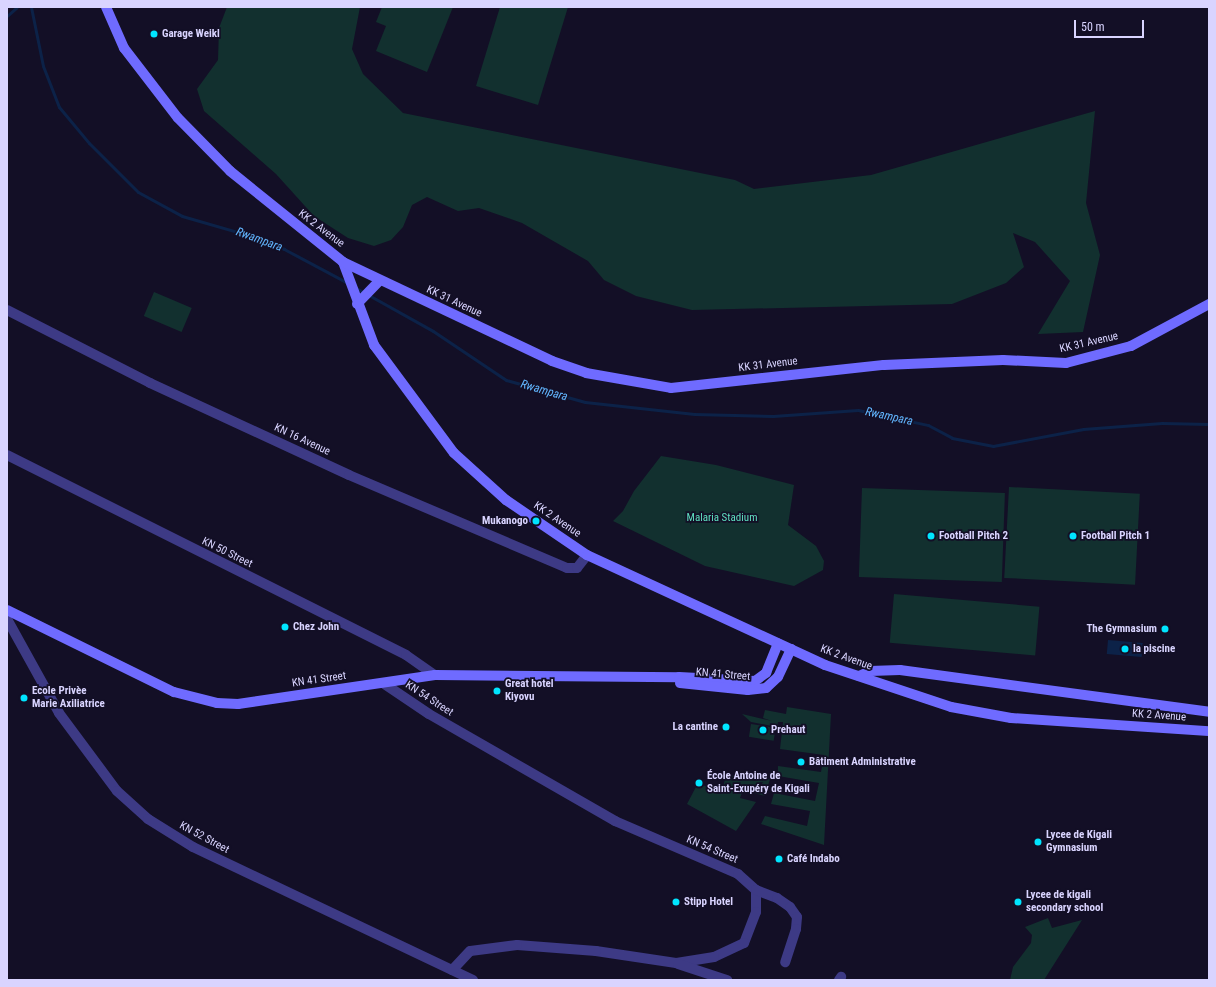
<!DOCTYPE html>
<meta charset="utf-8">
<style>
body{margin:0}
#map{position:relative;width:1216px;height:987px;overflow:hidden;background:#130f26;font-family:"Roboto Condensed",sans-serif}
div>[style]{position:absolute}
.green>*{inset:0;background:#12302f;transform-origin:0 0}
.water>*{inset:0;background:#0c2248;transform-origin:0 0}
.stream>*{height:3px;margin:-1.5px;padding:0 1.5px;transform-origin:1.5px;border-radius:1.5px;background:#0c2248}
.street>*{height:10px;margin:-5px;padding:0 5px;transform-origin:5px;border-radius:5px;background:#3d3a85}
.secondary>*{height:10px;margin:-5px;padding:0 5px;transform-origin:5px;border-radius:5px;background:#6f6bff}
.dots>*{width:11px;height:11px;translate:-50% -50%;box-sizing:border-box;border:2px solid #130f26;border-radius:50%}
span{translate:-50% -50%;white-space:nowrap;text-align:center;line-height:1.15;-webkit-text-stroke:3.5px #130f26;paint-order:stroke}
.poi-label{font-size:11px;color:#d9d4ff;font-weight:700}
.left{translate:0 -50%;text-align:left}
.right{translate:-100% -50%;text-align:right}
.street-label{font-size:11px;color:#d9d4ff}
.park-label{font-size:11px;color:#5fe0c0}
.water-label{font-size:12px;color:#62b6ff;font-style:italic}
.frame{position:absolute;inset:0;border:8px solid #d9d4ff;pointer-events:none}
.scale{position:absolute;left:1074px;top:20px;width:70px;height:18px;box-sizing:border-box;border:2px solid #d9d4ff;border-top:0;padding-left:5px;font-size:12px;line-height:14px;white-space:nowrap;color:#d9d4ff;-webkit-text-stroke:3px #130f26;paint-order:stroke}
</style>
<div id="map">
<div class="green">
<i style="clip-path:polygon(227px 7px,360px 7px,352px 49px,363px 74px,403px 113px,735px 180px,754px 189px,871px 175px,1095px 111px,1086px 203px,1100px 255px,1083px 332px,1038px 334px,1070px 281px,1035px 242px,1013px 233px,1024px 267px,1006px 283px,952px 304px,692px 310px,636px 296px,604px 280px,588px 261px,522px 223px,479px 208px,458px 211px,427px 197px,412px 205px,403px 227px,391px 240px,374px 246px,348px 238px,314px 216px,276px 174px,204px 111px,197px 89px,218px 60px,219px 28px)"></i>
<i style="clip-path:polygon(382px 7px,453px 7px,427px 72px,376px 51px,386px 26px,376px 22px)"></i>
<i style="clip-path:polygon(500px 7px,568px 7px,538px 105px,476px 86px)"></i>
<i style="left:154px;top:292px;width:41px;height:26px;rotate:23deg"></i>
<i style="clip-path:polygon(661px 456px,716px 465px,794px 485px,788px 525px,816px 546px,824px 561px,823px 570px,794px 586px,705px 566px,613px 521px,623px 511px,634px 491px)"></i>
<i style="left:1009px;top:487px;width:131px;height:91px;rotate:3deg"></i>
<i style="left:862px;top:488px;width:143px;height:89px;rotate:2deg"></i>
<i style="left:894px;top:594px;width:146px;height:49px;rotate:5deg"></i>
<i style="clip-path:polygon(787px 707px,831px 714px,824px 845px,761px 824px,765px 816px,807px 826px,810px 811px,771px 804px,774px 793px,815px 801px,819px 783px,778px 776px,778px 766px,821px 772px,824px 755px,780px 749px,783px 722px,778px 722px,777px 727px,751px 722px,742px 714px,772px 721px,763px 718px,765px 710px,786px 714px)"></i>
<i style="left:751px;top:724px;width:25px;height:13px;rotate:9deg"></i>
<i style="clip-path:polygon(726px 774px,755px 781px,756px 777px,770px 779px,765px 796px,743px 790px,740px 798px,756px 802px,736px 831px,687px 804px,698px 783px,722px 793px)"></i>
<i style="clip-path:polygon(1048px 918px,1052px 928px,1082px 920px,1044px 980px,1010px 980px,1013px 967px,1031px 943px,1032px 935px,1025px 927px)"></i>
</div>
<div class="water">
<i style="left:1108px;top:640px;width:35px;height:14px;rotate:5deg"></i>
</div>
<div class="stream">
<i style="left:31px;top:7px;width:60px;rotate:78.5deg"></i>
<i style="left:43px;top:66px;width:44px;rotate:68.7deg"></i>
<i style="left:59px;top:107px;width:47px;rotate:50.2deg"></i>
<i style="left:89px;top:143px;width:69px;rotate:45deg"></i>
<i style="left:138px;top:192px;width:50px;rotate:28.6deg"></i>
<i style="left:182px;top:216px;width:69px;rotate:16.1deg"></i>
<i style="left:248px;top:235px;width:39px;rotate:21deg"></i>
<i style="left:284px;top:249px;width:72px;rotate:28deg"></i>
<i style="left:7px;top:16px;width:13px;rotate:-42deg"></i>
<i style="left:356px;top:288px;width:88px;rotate:29.2deg"></i>
<i style="left:433px;top:331px;width:88px;rotate:33.9deg"></i>
<i style="left:506px;top:380px;width:82px;rotate:15.6deg"></i>
<i style="left:585px;top:402px;width:110px;rotate:6.3deg"></i>
<i style="left:694px;top:414px;width:79px;rotate:1.5deg"></i>
<i style="left:773px;top:416px;width:85px;rotate:-4deg"></i>
<i style="left:858px;top:410px;width:72px;rotate:12.1deg"></i>
<i style="left:928px;top:425px;width:27px;rotate:28deg"></i>
<i style="left:952px;top:438px;width:42px;rotate:11deg"></i>
<i style="left:993px;top:446px;width:92px;rotate:-10.7deg"></i>
<i style="left:1083px;top:429px;width:79px;rotate:-4.3deg"></i>
<i style="left:1162px;top:423px;width:47px;rotate:1.2deg"></i>
</div>
<div class="street">
<i style="left:7px;top:310px;width:161px;rotate:27deg"></i>
<i style="left:150px;top:383px;width:219px;rotate:24.8deg"></i>
<i style="left:349px;top:475px;width:237px;rotate:23.1deg"></i>
<i style="left:567px;top:568px;width:10px"></i>
<i style="left:577px;top:568px;width:16px;rotate:-52deg"></i>
<i style="left:7px;top:455px;width:446px;rotate:26.6deg"></i>
<i style="left:406px;top:655px;width:35px;rotate:35deg"></i>
<i style="left:7px;top:619px;width:107px;rotate:61deg"></i>
<i style="left:59px;top:713px;width:97px;rotate:53.4deg"></i>
<i style="left:117px;top:791px;width:42px;rotate:42.1deg"></i>
<i style="left:148px;top:819px;width:53px;rotate:31.9deg"></i>
<i style="left:193px;top:847px;width:310px;rotate:25.4deg"></i>
<i style="left:383px;top:683px;width:55px;rotate:34deg"></i>
<i style="left:429px;top:714px;width:215px;rotate:29.9deg"></i>
<i style="left:615px;top:821px;width:134px;rotate:23.3deg"></i>
<i style="left:738px;top:874px;width:24px;rotate:42deg"></i>
<i style="left:756px;top:890px;width:22px;rotate:90deg"></i>
<i style="left:756px;top:912px;width:33px;rotate:111deg"></i>
<i style="left:744px;top:943px;width:33px;rotate:155deg"></i>
<i style="left:714px;top:957px;width:38px;rotate:171deg"></i>
<i style="left:676px;top:963px;width:81px;rotate:-171.5deg"></i>
<i style="left:596px;top:951px;width:79px;rotate:-175.7deg"></i>
<i style="left:517px;top:945px;width:47px;rotate:172.7deg"></i>
<i style="left:470px;top:951px;width:26px;rotate:133deg"></i>
<i style="left:756px;top:890px;width:22px;rotate:21deg"></i>
<i style="left:777px;top:898px;width:16px;rotate:35deg"></i>
<i style="left:790px;top:907px;width:12px;rotate:55deg"></i>
<i style="left:797px;top:917px;width:12px;rotate:95deg"></i>
<i style="left:796px;top:929px;width:35px;rotate:108deg"></i>
<i style="left:678px;top:964px;width:52px;rotate:18.1deg"></i>
<i style="left:839px;top:980px;width:4px;rotate:-56deg"></i>
</div>
<div class="secondary">
<i style="left:106px;top:7px;width:45px;rotate:66.3deg"></i>
<i style="left:124px;top:48px;width:88px;rotate:52.4deg"></i>
<i style="left:178px;top:118px;width:74px;rotate:45.5deg"></i>
<i style="left:230px;top:171px;width:145px;rotate:38.8deg"></i>
<i style="left:343px;top:262px;width:89px;rotate:69.5deg"></i>
<i style="left:374px;top:345px;width:134px;rotate:53.5deg"></i>
<i style="left:454px;top:453px;width:70px;rotate:42.1deg"></i>
<i style="left:506px;top:500px;width:98px;rotate:34.2deg"></i>
<i style="left:587px;top:555px;width:262px;rotate:24.8deg"></i>
<i style="left:825px;top:665px;width:133px;rotate:18.4deg"></i>
<i style="left:951px;top:707px;width:61px;rotate:10.4deg"></i>
<i style="left:1011px;top:718px;width:198px;rotate:3.8deg"></i>
<i style="left:343px;top:262px;width:231px;rotate:25.3deg"></i>
<i style="left:552px;top:361px;width:36px;rotate:19deg"></i>
<i style="left:586px;top:373px;width:86px;rotate:10deg"></i>
<i style="left:671px;top:388px;width:214px;rotate:-6.2deg"></i>
<i style="left:884px;top:365px;width:119px;rotate:-2.4deg"></i>
<i style="left:1003px;top:360px;width:63px;rotate:2.7deg"></i>
<i style="left:1066px;top:363px;width:67px;rotate:-14.7deg"></i>
<i style="left:1131px;top:346px;width:89px;rotate:-28.3deg"></i>
<i style="left:357px;top:304px;width:33px;rotate:-46deg"></i>
<i style="left:7px;top:610px;width:186px;rotate:26.2deg"></i>
<i style="left:174px;top:692px;width:44px;rotate:14.3deg"></i>
<i style="left:217px;top:703px;width:21px;rotate:3deg"></i>
<i style="left:238px;top:704px;width:199px;rotate:-8.4deg"></i>
<i style="left:435px;top:675px;width:244px;rotate:0.5deg"></i>
<i style="left:679px;top:677px;width:76px;rotate:3deg"></i>
<i style="left:755px;top:681px;width:14px;rotate:-36deg"></i>
<i style="left:766px;top:673px;width:32px;rotate:-68deg"></i>
<i style="left:859px;top:676px;width:12px;rotate:-24deg"></i>
<i style="left:870px;top:671px;width:30px;rotate:-2deg"></i>
<i style="left:900px;top:670px;width:312px;rotate:7.7deg"></i>
<i style="left:680px;top:683px;width:68px;rotate:5.9deg"></i>
<i style="left:748px;top:690px;width:18px;rotate:-6deg"></i>
<i style="left:766px;top:688px;width:16px;rotate:-43deg"></i>
<i style="left:778px;top:677px;width:31px;rotate:-65deg"></i>
</div>
<div class="dots">
<i style="left:154px;top:34px;background:#00e5ff"></i>
<i style="left:536px;top:521px;background:#00e5ff"></i>
<i style="left:931px;top:536px;background:#00e5ff"></i>
<i style="left:1073px;top:536px;background:#00e5ff"></i>
<i style="left:285px;top:627px;background:#00e5ff"></i>
<i style="left:1165px;top:629px;background:#00e5ff"></i>
<i style="left:1125px;top:649px;background:#00e5ff"></i>
<i style="left:497px;top:691px;background:#00e5ff"></i>
<i style="left:24px;top:698px;background:#00e5ff"></i>
<i style="left:726px;top:727px;background:#00e5ff"></i>
<i style="left:763px;top:730px;background:#00e5ff"></i>
<i style="left:801px;top:762px;background:#00e5ff"></i>
<i style="left:699px;top:783px;background:#00e5ff"></i>
<i style="left:1038px;top:842px;background:#00e5ff"></i>
<i style="left:779px;top:859px;background:#00e5ff"></i>
<i style="left:676px;top:902px;background:#00e5ff"></i>
<i style="left:1018px;top:902px;background:#00e5ff"></i>
</div>
<div class="poi-label">
<span class="left" style="left:162px;top:34px">Garage Weikl</span>
<span class="right" style="left:528px;top:521px">Mukanogo</span>
<span class="left" style="left:939px;top:536px">Football Pitch 2</span>
<span class="left" style="left:1081px;top:536px">Football Pitch 1</span>
<span class="left" style="left:293px;top:627px">Chez John</span>
<span class="right" style="left:1157px;top:629px">The Gymnasium</span>
<span class="left" style="left:1133px;top:649px">la piscine</span>
<span class="left" style="left:505px;top:691px">Great hotel<br>Kiyovu</span>
<span class="left" style="left:32px;top:698px">Ecole Privèe<br>Marie Axiliatrice</span>
<span class="right" style="left:718px;top:727px">La cantine</span>
<span class="left" style="left:771px;top:730px">Prehaut</span>
<span class="left" style="left:809px;top:762px">Bâtiment Administrative</span>
<span class="left" style="left:707px;top:783px">École Antoine de<br>Saint-Exupéry de Kigali</span>
<span class="left" style="left:1046px;top:842px">Lycee de Kigali<br>Gymnasium</span>
<span class="left" style="left:787px;top:859px">Café Indabo</span>
<span class="left" style="left:1026px;top:902px">Lycee de kigali<br>secondary school</span>
<span class="left" style="left:684px;top:902px">Stipp Hotel</span>
</div>
<div class="street-label">
<span style="left:321px;top:229px;rotate:37deg">KK 2 Avenue</span>
<span style="left:454px;top:302px;rotate:25deg">KK 31 Avenue</span>
<span style="left:1089px;top:343px;rotate:-13deg">KK 31 Avenue</span>
<span style="left:768px;top:365px;rotate:-7deg">KK 31 Avenue</span>
<span style="left:302px;top:440px;rotate:25deg">KN 16 Avenue</span>
<span style="left:557px;top:520px;rotate:34deg">KK 2 Avenue</span>
<span style="left:227px;top:553px;rotate:26deg">KN 50 Street</span>
<span style="left:846px;top:658px;rotate:20deg">KK 2 Avenue</span>
<span style="left:723px;top:675px;rotate:5deg">KN 41 Street</span>
<span style="left:319px;top:680px;rotate:-8deg">KN 41 Street</span>
<span style="left:429px;top:699px;rotate:33deg">KN 54 Street</span>
<span style="left:1159px;top:716px;rotate:4deg">KK 2 Avenue</span>
<span style="left:204px;top:838px;rotate:28deg">KN 52 Street</span>
<span style="left:712px;top:850px;rotate:23deg">KN 54 Street</span>
</div>
<div class="park-label">
<span style="left:722px;top:518px">Malaria Stadium</span>
</div>
<div class="water-label">
<span style="left:259px;top:240px;rotate:20deg">Rwampara</span>
<span style="left:544px;top:391px;rotate:16deg">Rwampara</span>
<span style="left:889px;top:417px;rotate:12deg">Rwampara</span>
</div>
<div class="frame"></div>
<div class="scale">50 m</div>
</div>
